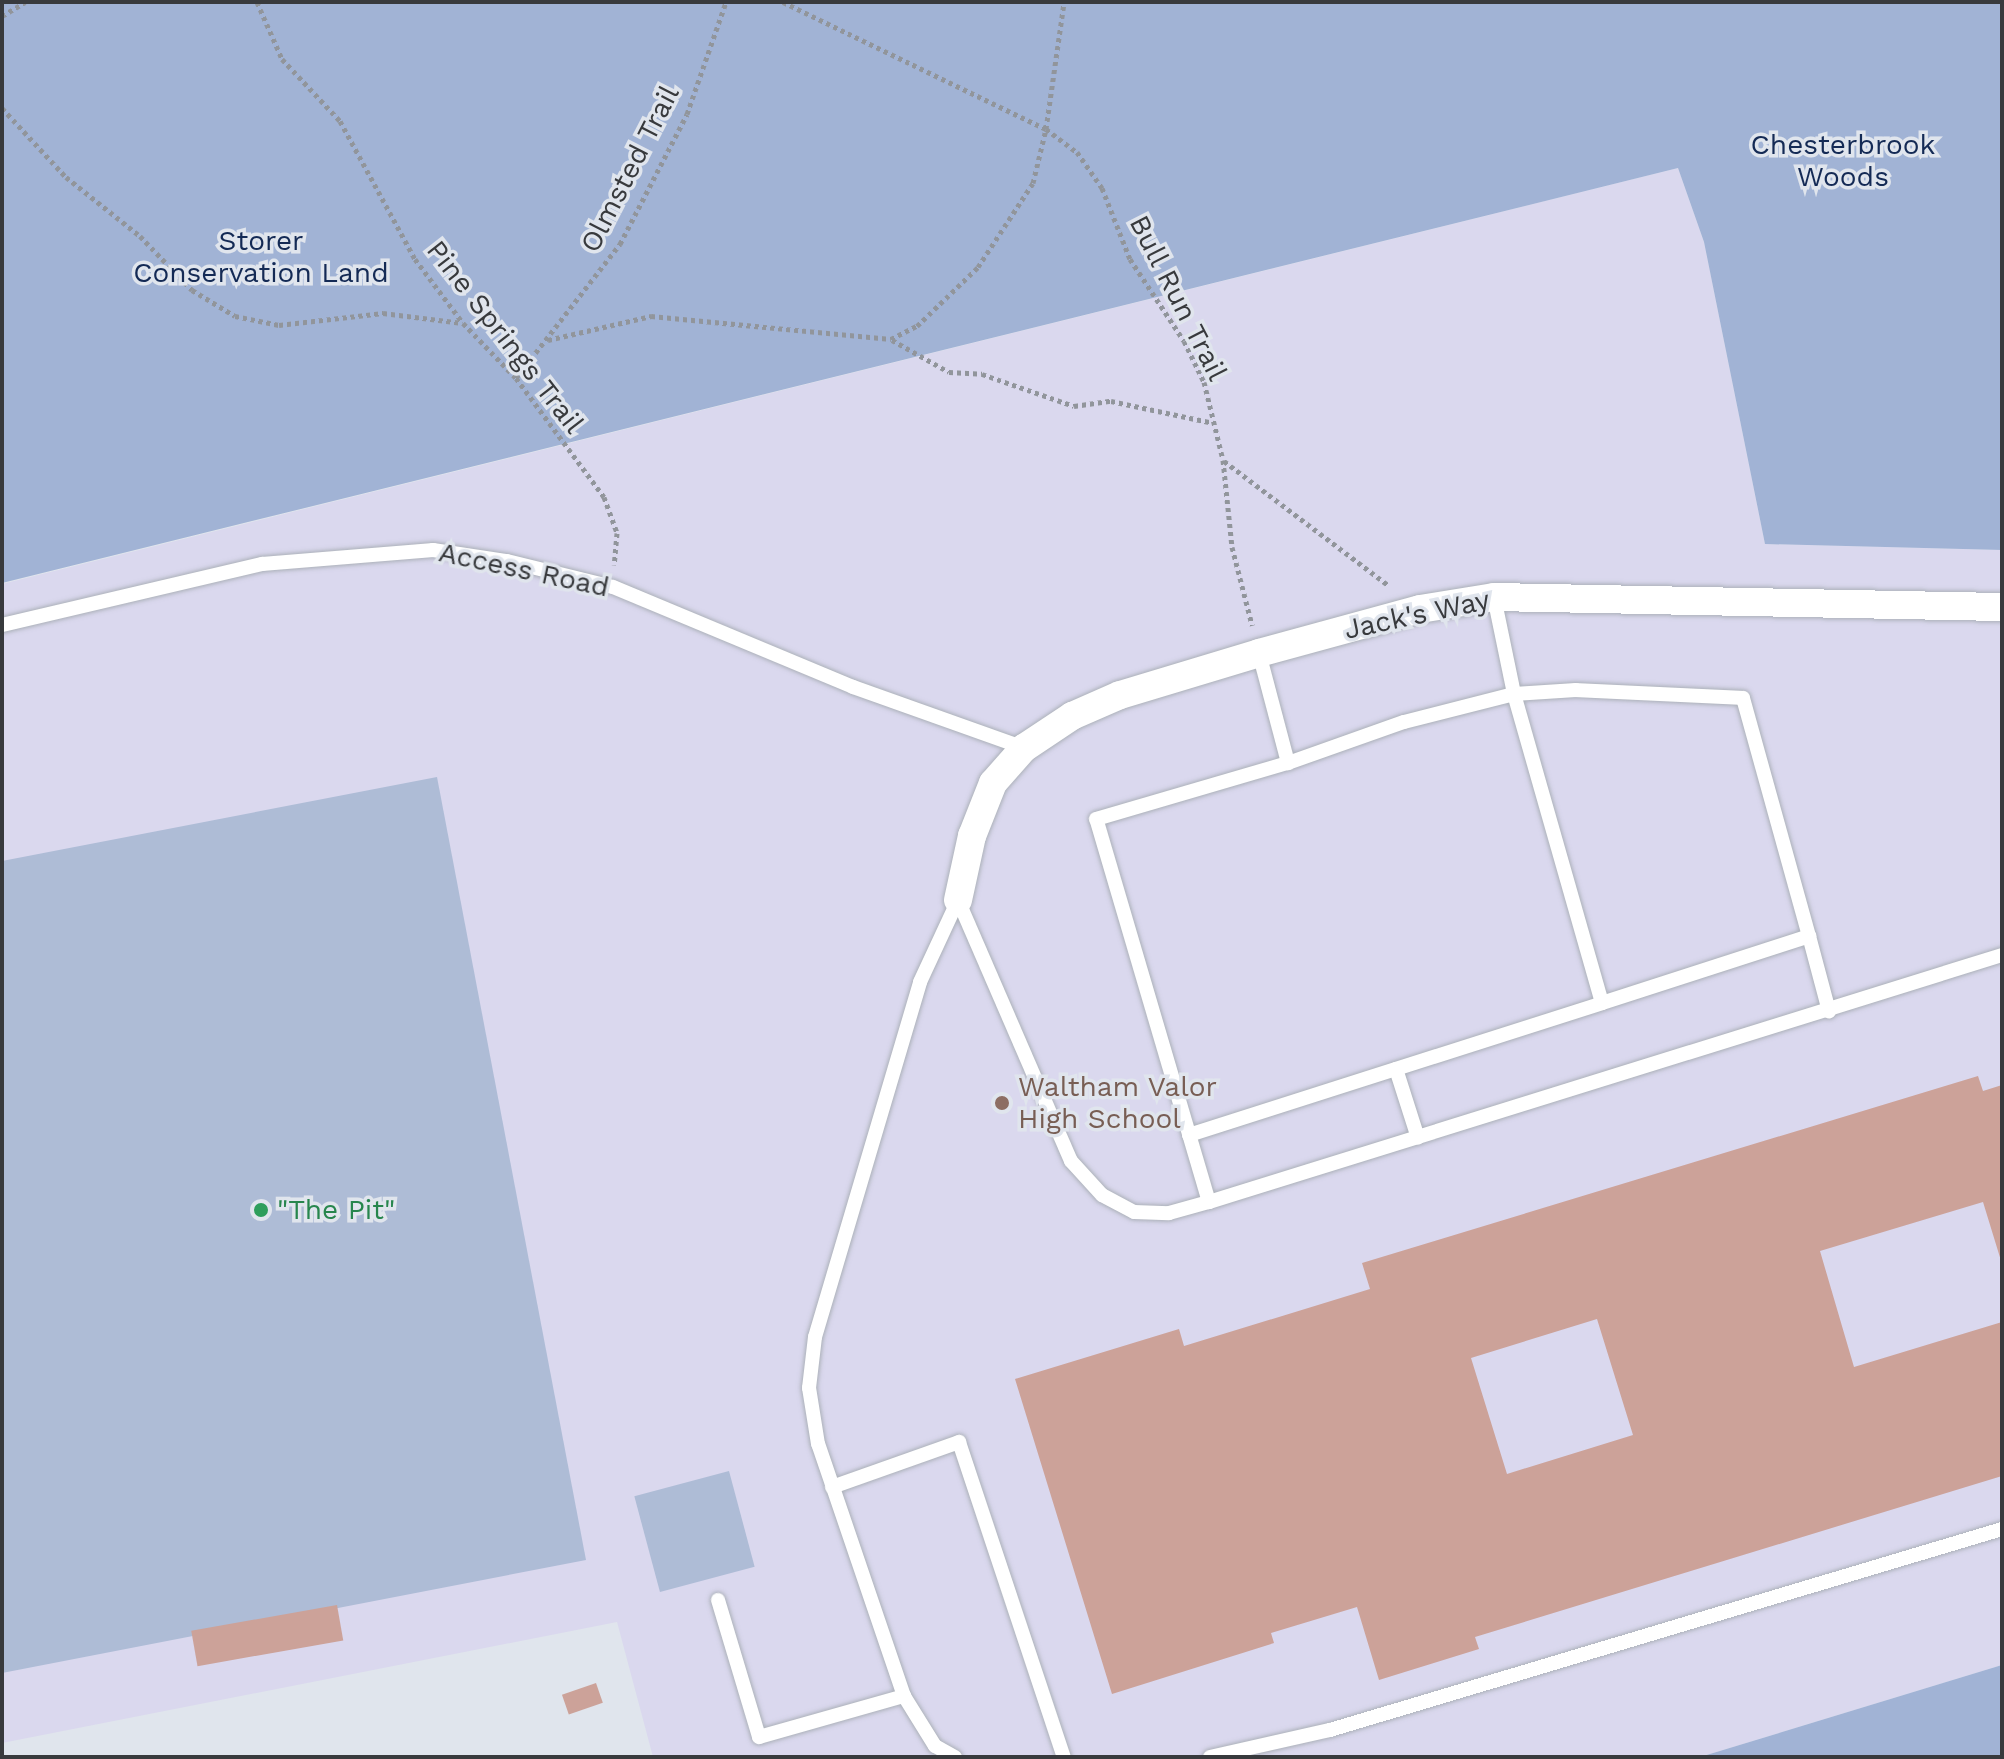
<!DOCTYPE html>
<style>
body{margin:0}
#map{position:relative;width:2004px;height:1759px;overflow:hidden;background:#e0e5ed;font-family:"Work Sans",sans-serif}
div>[style]{position:absolute}
.education>*{inset:0;background:#dad8ee}
.green>*{inset:0;background:#aebcd6;transform-origin:0 0}
.forest>*{inset:0;background:#a1b3d5}
.building>*{inset:0;background:#cca299;transform-origin:0 0}
.path>*{height:5px;margin-top:-2.5px;transform-origin:0;background:repeating-linear-gradient(90deg,#91959b 0 4px,transparent 0 8px)}
.roads{filter:drop-shadow(0 0 2px #acb1b9) drop-shadow(0 0 2px #acb1b9)}
.lane>*{height:14px;margin:-7px;padding:0 7px;transform-origin:7px;border-radius:7px;background:#fff}
.street>*{height:28px;margin:-14px;padding:0 14px;transform-origin:14px;border-radius:14px;background:#fff}
.dots>*{width:22px;height:22px;translate:-50% -50%;box-sizing:border-box;border:4px solid #e0e5ed;border-radius:50%}
span{translate:-50% -50%;white-space:nowrap;text-align:center;line-height:1.15;-webkit-text-stroke:7px #e0e5ed;paint-order:stroke}
.park-label{font-size:28px;color:#142a55}
.street-label{font-size:28px;color:#383a3d}
.education-label{font-size:28px;color:#785e54}
.left{translate:0 -50%;text-align:left}
.leisure-label{font-size:28px;color:#27864d}
.frame{position:absolute;inset:0;border:4px solid #383a3d;pointer-events:none}
</style>
<div id="map">
<div class="education">
<i style="clip-path:polygon(1678px 168px,1704px 242px,1765px 544px,2002px 550px,2002px 1665px,1700px 1757px,653px 1757px,617px 1622px,2px 1743px,2px 584px)"></i>
</div>
<div class="green">
<i style="clip-path:polygon(437px 777px,586px 1560px,2px 1673px,2px 861px)"></i>
<i style="left:729px;top:1471px;width:99px;height:98px;rotate:75deg"></i>
</div>
<div class="forest">
<i style="clip-path:polygon(2px 2px,2002px 2px,2002px 550px,1765px 544px,1704px 242px,1678px 168px,2px 583px)"></i>
<i style="clip-path:polygon(2002px 1665px,2002px 1757px,1700px 1757px)"></i>
</div>
<div class="building">
<i style="clip-path:polygon(evenodd,1978px 1076px,1983px 1091px,2002px 1085px,2002px 1264px,1983px 1202px,1820px 1251px,1854px 1367px,2002px 1322px,2002px 1476px,1475px 1637px,1479px 1649px,1379px 1680px,1357px 1607px,1271px 1633px,1274px 1643px,1112px 1694px,1015px 1379px,1179px 1329px,1184px 1346px,1370px 1289px,1362px 1263px,1978px 1076px,1597px 1319px,1633px 1435px,1507px 1474px,1471px 1358px,1597px 1319px)"></i>
<i style="left:337px;top:1605px;width:36px;height:148px;rotate:80deg"></i>
<i style="left:596px;top:1683px;width:21px;height:36px;rotate:71deg"></i>
</div>
<div class="path">
<i style="left:257px;top:2px;width:62px;rotate:66.3deg"></i>
<i style="left:282px;top:59px;width:85px;rotate:46.9deg"></i>
<i style="left:340px;top:121px;width:157px;rotate:61.5deg"></i>
<i style="left:415px;top:259px;width:80px;rotate:53.1deg"></i>
<i style="left:463px;top:323px;width:76px;rotate:46.1deg"></i>
<i style="left:516px;top:378px;width:148px;rotate:53.5deg"></i>
<i style="left:604px;top:497px;width:38px;rotate:70deg"></i>
<i style="left:617px;top:533px;width:32px;rotate:95deg"></i>
<i style="left:783px;top:2px;width:292px;rotate:25.8deg"></i>
<i style="left:1046px;top:129px;width:39px;rotate:37deg"></i>
<i style="left:1077px;top:152px;width:44px;rotate:55.2deg"></i>
<i style="left:1102px;top:188px;width:76px;rotate:68.5deg"></i>
<i style="left:1130px;top:259px;width:98px;rotate:56.6deg"></i>
<i style="left:1184px;top:341px;width:46px;rotate:64deg"></i>
<i style="left:1204px;top:382px;width:80px;rotate:76.3deg"></i>
<i style="left:1223px;top:460px;width:87px;rotate:84.1deg"></i>
<i style="left:1232px;top:547px;width:81px;rotate:75.6deg"></i>
<i style="left:2px;top:16px;width:27px;rotate:-31deg"></i>
<i style="left:2px;top:108px;width:94px;rotate:47.2deg"></i>
<i style="left:66px;top:177px;width:95px;rotate:38.6deg"></i>
<i style="left:140px;top:236px;width:75px;rotate:46.1deg"></i>
<i style="left:192px;top:290px;width:50px;rotate:31.2deg"></i>
<i style="left:235px;top:316px;width:45px;rotate:11.6deg"></i>
<i style="left:279px;top:325px;width:105px;rotate:-6.6deg"></i>
<i style="left:383px;top:313px;width:80px;rotate:7.2deg"></i>
<i style="left:548px;top:340px;width:106px;rotate:-13.1deg"></i>
<i style="left:651px;top:316px;width:241px;rotate:5.5deg"></i>
<i style="left:891px;top:339px;width:29px;rotate:-27deg"></i>
<i style="left:917px;top:326px;width:85px;rotate:-44deg"></i>
<i style="left:978px;top:267px;width:100px;rotate:-56.8deg"></i>
<i style="left:1033px;top:183px;width:56px;rotate:-76.5deg"></i>
<i style="left:1046px;top:129px;width:128px;rotate:-81.9deg"></i>
<i style="left:892px;top:340px;width:65px;rotate:29.3deg"></i>
<i style="left:949px;top:372px;width:33px;rotate:3deg"></i>
<i style="left:982px;top:374px;width:97px;rotate:19.2deg"></i>
<i style="left:1074px;top:406px;width:37px;rotate:-8deg"></i>
<i style="left:1111px;top:401px;width:105px;rotate:12.1deg"></i>
<i style="left:516px;top:378px;width:170px;rotate:-52.2deg"></i>
<i style="left:620px;top:244px;width:146px;rotate:-62.7deg"></i>
<i style="left:687px;top:114px;width:119px;rotate:-70.8deg"></i>
<i style="left:1224px;top:461px;width:206px;rotate:37.1deg"></i>
</div>
<div class="roads">
<div class="lane">
<i style="left:1494px;top:597px;width:99px;rotate:78.3deg"></i>
<i style="left:1514px;top:694px;width:321px;rotate:74.1deg"></i>
<i style="left:1602px;top:1003px;width:218px;rotate:-17.9deg"></i>
<i style="left:1809px;top:936px;width:78px;rotate:75.1deg"></i>
<i style="left:2px;top:625px;width:267px;rotate:-13.2deg"></i>
<i style="left:262px;top:564px;width:172px;rotate:-4.7deg"></i>
<i style="left:433px;top:550px;width:75px;rotate:8.5deg"></i>
<i style="left:507px;top:561px;width:109px;rotate:13.8deg"></i>
<i style="left:613px;top:587px;width:260px;rotate:22.6deg"></i>
<i style="left:853px;top:687px;width:182px;rotate:19.6deg"></i>
<i style="left:1259px;top:653px;width:114px;rotate:75.2deg"></i>
<i style="left:958px;top:900px;width:284px;rotate:66.6deg"></i>
<i style="left:1071px;top:1161px;width:46px;rotate:47.6deg"></i>
<i style="left:1102px;top:1195px;width:36px;rotate:28deg"></i>
<i style="left:1134px;top:1212px;width:35px;rotate:2deg"></i>
<i style="left:1169px;top:1213px;width:41px;rotate:-15.4deg"></i>
<i style="left:1209px;top:1202px;width:831px;rotate:-17.3deg"></i>
<i style="left:1396px;top:1069px;width:72px;rotate:72.3deg"></i>
<i style="left:1189px;top:1135px;width:434px;rotate:-17.7deg"></i>
<i style="left:1209px;top:1202px;width:399px;rotate:-106.4deg"></i>
<i style="left:1096px;top:819px;width:200px;rotate:-16.3deg"></i>
<i style="left:1288px;top:763px;width:123px;rotate:-19.5deg"></i>
<i style="left:1404px;top:722px;width:114px;rotate:-14.3deg"></i>
<i style="left:1514px;top:694px;width:62px;rotate:-3.7deg"></i>
<i style="left:1576px;top:690px;width:167px;rotate:2.7deg"></i>
<i style="left:1743px;top:698px;width:247px;rotate:74.5deg"></i>
<i style="left:832px;top:1487px;width:135px;rotate:-19.5deg"></i>
<i style="left:959px;top:1442px;width:332px;rotate:71.6deg"></i>
<i style="left:718px;top:1600px;width:143px;rotate:73.3deg"></i>
<i style="left:759px;top:1737px;width:151px;rotate:-15.8deg"></i>
<i style="left:955px;top:1757px;width:23px;rotate:-151deg"></i>
<i style="left:935px;top:1746px;width:59px;rotate:-121.8deg"></i>
<i style="left:904px;top:1696px;width:266px;rotate:-108.8deg"></i>
<i style="left:818px;top:1444px;width:57px;rotate:-99.1deg"></i>
<i style="left:809px;top:1388px;width:51px;rotate:-83.3deg"></i>
<i style="left:815px;top:1337px;width:370px;rotate:-73.5deg"></i>
<i style="left:920px;top:982px;width:90px;rotate:-65.1deg"></i>
<i style="left:1210px;top:1757px;width:123px;rotate:-12.7deg"></i>
<i style="left:1330px;top:1730px;width:701px;rotate:-16.65deg"></i>
</div>
<div class="street">
<i style="left:958px;top:900px;width:66px;rotate:-77.7deg"></i>
<i style="left:972px;top:836px;width:57px;rotate:-68.4deg"></i>
<i style="left:993px;top:783px;width:47px;rotate:-48.5deg"></i>
<i style="left:1024px;top:748px;width:58px;rotate:-33.7deg"></i>
<i style="left:1072px;top:716px;width:52px;rotate:-23.6deg"></i>
<i style="left:1120px;top:695px;width:145px;rotate:-16.8deg"></i>
<i style="left:1259px;top:653px;width:167px;rotate:-15.3deg"></i>
<i style="left:1420px;top:609px;width:75px;rotate:-9.2deg"></i>
<i style="left:1494px;top:597px;width:508px;rotate:1.13deg"></i>
</div>
</div>
<div class="dots">
<i style="left:1002px;top:1103px;background:#8d6e63"></i>
<i style="left:261px;top:1210px;background:#2e9e5b"></i>
</div>
<div class="park-label">
<span style="left:1843px;top:161px">Chesterbrook<br>Woods</span>
<span style="left:261px;top:257px">Storer<br>Conservation Land</span>
</div>
<div class="street-label">
<span style="left:630px;top:169px;rotate:-63deg">Olmsted Trail</span>
<span style="left:1178px;top:298px;rotate:63deg">Bull Run Trail</span>
<span style="left:505px;top:337px;rotate:52deg">Pine Springs Trail</span>
<span style="left:524px;top:570px;rotate:12deg">Access Road</span>
<span style="left:1417px;top:615px;rotate:-12deg">Jack's Way</span>
</div>
<div class="education-label">
<span class="left" style="left:1018px;top:1103px">Waltham Valor<br>High School</span>
</div>
<div class="leisure-label">
<span class="left" style="left:277px;top:1210px">"The Pit"</span>
</div>
<div class="frame"></div>
</div>
